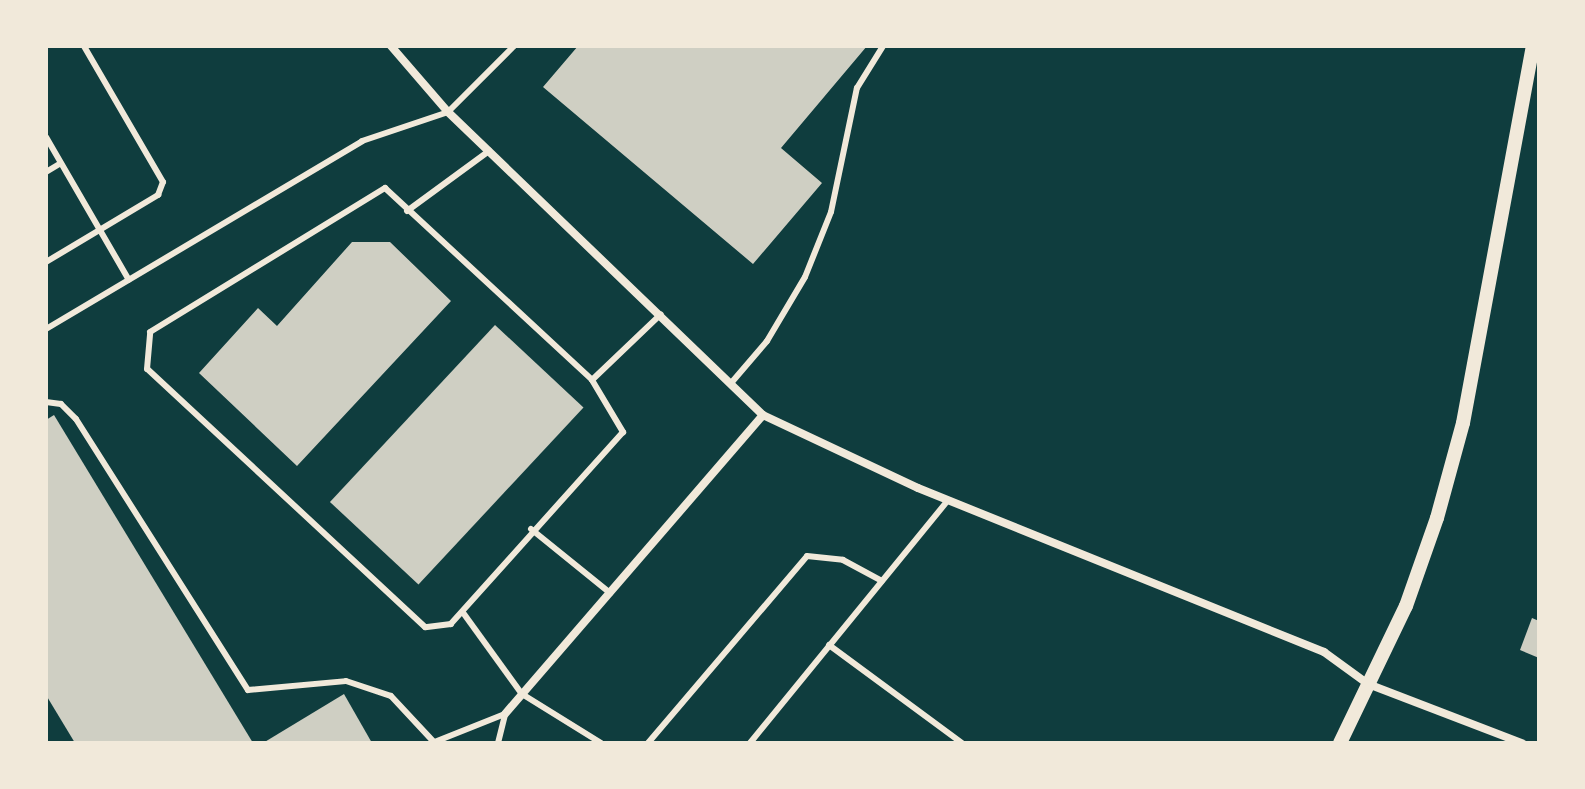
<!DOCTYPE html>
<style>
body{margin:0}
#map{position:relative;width:1585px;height:789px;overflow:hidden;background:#0f3d3e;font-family:Raleway,sans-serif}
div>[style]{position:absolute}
.building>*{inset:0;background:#cfcfc3;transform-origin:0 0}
.service>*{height:6px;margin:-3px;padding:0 3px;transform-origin:3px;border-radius:3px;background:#f1e9da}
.minor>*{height:8px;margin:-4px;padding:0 4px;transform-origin:4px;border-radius:4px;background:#f1e9da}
.tertiary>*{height:14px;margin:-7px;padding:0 7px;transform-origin:7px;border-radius:7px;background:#f1e9da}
span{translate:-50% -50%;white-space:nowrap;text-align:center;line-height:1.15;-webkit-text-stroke:8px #f1e9da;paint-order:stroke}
.frame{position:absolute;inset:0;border:48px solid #f1e9da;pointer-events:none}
</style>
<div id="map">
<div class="building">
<i style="clip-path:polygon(578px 46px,867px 46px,781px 148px,822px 183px,753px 264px,543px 87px)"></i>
<i style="clip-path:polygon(352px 242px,390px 242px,451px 301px,297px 466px,199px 373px,258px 308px,277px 326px)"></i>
<i style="left:495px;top:325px;width:121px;height:242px;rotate:43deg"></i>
<i style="clip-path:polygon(54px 415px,253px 743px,75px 743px,46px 695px,46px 420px)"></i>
<i style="clip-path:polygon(1532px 618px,1539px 621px,1539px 658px,1520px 650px)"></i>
<i style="clip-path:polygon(344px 694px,372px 743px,263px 743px)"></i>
</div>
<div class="service">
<i style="left:46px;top:137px;width:165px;rotate:59.9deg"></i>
<i style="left:46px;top:172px;width:17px;rotate:-31deg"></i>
<i style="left:385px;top:188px;width:282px;rotate:42.8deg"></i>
<i style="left:592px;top:380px;width:61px;rotate:59.2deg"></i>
<i style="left:623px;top:432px;width:258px;rotate:131.9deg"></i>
<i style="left:451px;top:624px;width:26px;rotate:173deg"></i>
<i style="left:425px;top:627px;width:379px;rotate:-137.1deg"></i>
<i style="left:147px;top:369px;width:37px;rotate:-85deg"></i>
<i style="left:150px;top:332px;width:276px;rotate:-31.5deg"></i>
<i style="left:407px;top:211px;width:102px;rotate:-36.2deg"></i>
<i style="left:46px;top:262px;width:131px;rotate:-30.9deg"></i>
<i style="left:158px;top:195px;width:14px;rotate:-69deg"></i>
<i style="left:163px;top:182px;width:157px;rotate:-120.2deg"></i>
<i style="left:46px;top:329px;width:368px;rotate:-30.7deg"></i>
<i style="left:362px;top:141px;width:91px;rotate:-18.6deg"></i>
<i style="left:448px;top:112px;width:93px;rotate:-45deg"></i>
<i style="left:592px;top:380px;width:95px;rotate:-43.7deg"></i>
<i style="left:732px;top:382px;width:54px;rotate:-49.5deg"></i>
<i style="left:767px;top:341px;width:74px;rotate:-59.3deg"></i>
<i style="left:805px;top:277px;width:70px;rotate:-68.2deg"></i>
<i style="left:831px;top:212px;width:127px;rotate:-78.2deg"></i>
<i style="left:857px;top:88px;width:49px;rotate:-58.2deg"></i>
<i style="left:46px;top:402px;width:15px;rotate:8deg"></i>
<i style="left:61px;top:404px;width:21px;rotate:45deg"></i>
<i style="left:76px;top:419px;width:321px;rotate:57.6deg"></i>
<i style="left:248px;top:690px;width:98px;rotate:-5.2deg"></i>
<i style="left:346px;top:681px;width:47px;rotate:18.4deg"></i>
<i style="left:391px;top:696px;width:62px;rotate:47deg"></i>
<i style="left:531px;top:529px;width:102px;rotate:39deg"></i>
<i style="left:464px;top:614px;width:99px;rotate:54.1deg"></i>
<i style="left:522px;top:694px;width:93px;rotate:31.8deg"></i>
<i style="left:829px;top:645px;width:165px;rotate:36.4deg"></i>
<i style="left:432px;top:743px;width:79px;rotate:-21.7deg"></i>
<i style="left:498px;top:743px;width:30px;rotate:-76deg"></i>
<i style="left:648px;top:743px;width:245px;rotate:-49.6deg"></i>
<i style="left:807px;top:556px;width:36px;rotate:6deg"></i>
<i style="left:843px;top:560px;width:44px;rotate:28.3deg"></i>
<i style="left:750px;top:743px;width:313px;rotate:-50.8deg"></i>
</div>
<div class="minor">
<i style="left:391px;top:46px;width:87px;rotate:49.2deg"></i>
<i style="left:448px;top:112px;width:437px;rotate:43.9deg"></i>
<i style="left:763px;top:415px;width:171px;rotate:25.2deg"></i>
<i style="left:918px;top:488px;width:438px;rotate:22deg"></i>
<i style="left:1324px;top:652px;width:54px;rotate:36deg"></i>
<i style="left:1368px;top:684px;width:165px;rotate:21deg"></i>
<i style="left:505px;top:714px;width:395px;rotate:-49.2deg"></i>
</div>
<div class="tertiary">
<i style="left:1340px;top:743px;width:152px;rotate:-64.3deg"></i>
<i style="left:1406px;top:606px;width:93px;rotate:-70.6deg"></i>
<i style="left:1437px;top:518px;width:98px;rotate:-74.7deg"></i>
<i style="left:1463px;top:423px;width:383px;rotate:-79.5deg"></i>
</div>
<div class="frame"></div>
</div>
